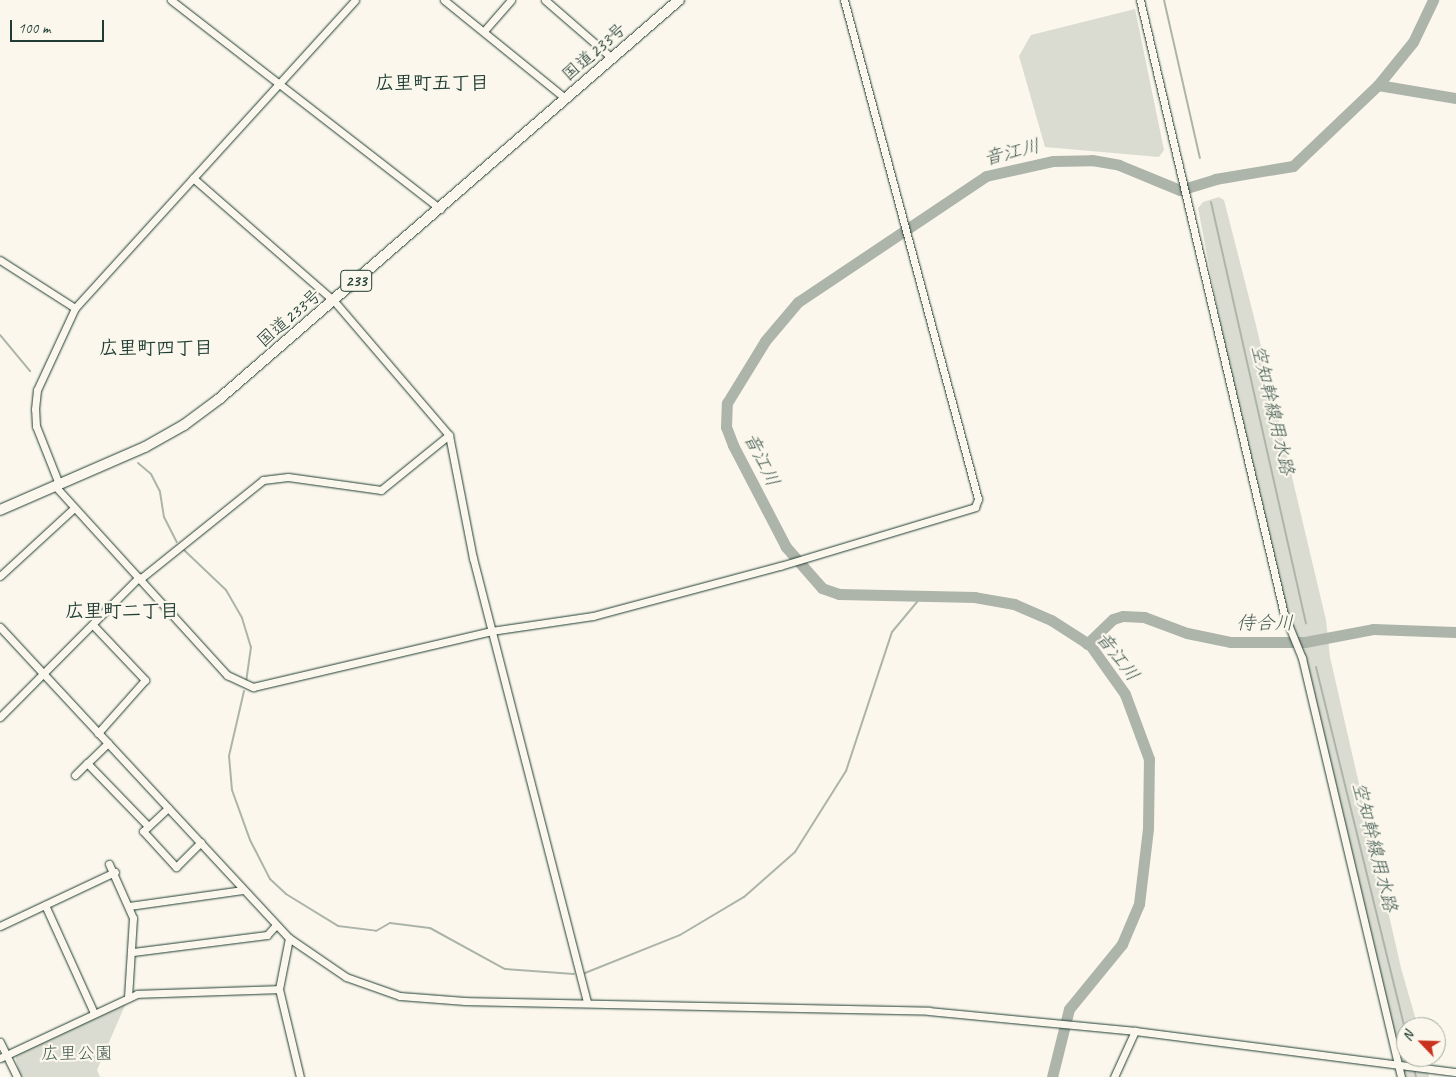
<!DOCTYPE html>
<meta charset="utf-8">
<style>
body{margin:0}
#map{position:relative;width:1456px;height:1077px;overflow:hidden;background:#fbf7ec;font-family:Caveat,"Klee One",sans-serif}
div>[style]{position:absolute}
.green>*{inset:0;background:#dbdcd1}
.stream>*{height:2px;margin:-1px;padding:0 1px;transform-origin:1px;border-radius:1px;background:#adb4aa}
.river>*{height:11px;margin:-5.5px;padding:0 5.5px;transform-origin:5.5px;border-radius:5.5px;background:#adb4aa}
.roads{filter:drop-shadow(0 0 1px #1f3d34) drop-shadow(0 0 1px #1f3d34)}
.minor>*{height:7px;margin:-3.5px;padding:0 3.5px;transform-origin:3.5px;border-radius:3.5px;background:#fbf7ec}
.highway>*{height:10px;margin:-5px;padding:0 5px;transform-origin:5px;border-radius:5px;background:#fbf7ec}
span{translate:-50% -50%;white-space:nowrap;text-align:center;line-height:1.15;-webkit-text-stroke:4.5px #fbf7ec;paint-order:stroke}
.shield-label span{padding:1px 4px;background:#fbf7ec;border:1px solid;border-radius:4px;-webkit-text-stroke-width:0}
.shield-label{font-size:16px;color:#1f3d34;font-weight:700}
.street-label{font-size:18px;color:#1f3d34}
.park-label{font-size:18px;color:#455d53}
.neighbourhood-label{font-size:19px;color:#1f3d34;font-weight:700}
.water-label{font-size:19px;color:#425b52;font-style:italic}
.north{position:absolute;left:1396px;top:1017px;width:50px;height:50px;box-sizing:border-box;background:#fbf7ec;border:1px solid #a3ada2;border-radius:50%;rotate:294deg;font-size:14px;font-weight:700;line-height:20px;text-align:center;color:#1f3d34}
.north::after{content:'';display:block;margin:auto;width:18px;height:22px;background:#c8321e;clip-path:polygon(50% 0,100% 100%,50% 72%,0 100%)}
.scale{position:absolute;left:10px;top:20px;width:94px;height:22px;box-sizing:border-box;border:2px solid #1f3d34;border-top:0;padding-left:6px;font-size:15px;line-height:18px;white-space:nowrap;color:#1f3d34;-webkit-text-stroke:4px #fbf7ec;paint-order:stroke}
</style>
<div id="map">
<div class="green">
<i style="clip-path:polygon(1135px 9px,1164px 150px,1159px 157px,1045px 147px,1019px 56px,1031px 35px)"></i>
<i style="clip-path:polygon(1219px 197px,1224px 200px,1254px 317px,1326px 620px,1330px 657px,1401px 968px,1418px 1027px,1406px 1027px,1406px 1057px,1425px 1057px,1429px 1077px,1401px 1077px,1302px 658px,1290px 629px,1240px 428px,1198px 208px,1203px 202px)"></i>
<i style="clip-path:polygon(126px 1003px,97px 1070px,100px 1077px,20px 1077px,15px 1055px)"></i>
</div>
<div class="stream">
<i style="left:1164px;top:0;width:162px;rotate:77.2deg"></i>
<i style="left:1211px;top:202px;width:432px;rotate:77.3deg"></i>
<i style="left:0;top:335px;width:47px;rotate:50.2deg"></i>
<i style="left:138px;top:463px;width:17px;rotate:40deg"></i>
<i style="left:151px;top:474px;width:20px;rotate:63deg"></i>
<i style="left:160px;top:492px;width:25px;rotate:81deg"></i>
<i style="left:164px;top:517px;width:28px;rotate:63deg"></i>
<i style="left:184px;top:550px;width:58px;rotate:43.6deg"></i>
<i style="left:226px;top:590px;width:32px;rotate:60deg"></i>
<i style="left:242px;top:618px;width:30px;rotate:73deg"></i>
<i style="left:251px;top:647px;width:34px;rotate:98deg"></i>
<i style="left:1316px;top:667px;width:378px;rotate:76.2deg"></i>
<i style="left:244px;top:691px;width:67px;rotate:103deg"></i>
<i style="left:229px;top:756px;width:34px;rotate:85deg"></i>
<i style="left:232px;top:790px;width:53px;rotate:70.2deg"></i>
<i style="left:250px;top:840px;width:44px;rotate:62.9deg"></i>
<i style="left:270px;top:879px;width:22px;rotate:43deg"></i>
<i style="left:286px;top:894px;width:61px;rotate:31.6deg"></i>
<i style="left:338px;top:926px;width:38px;rotate:7deg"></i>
<i style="left:376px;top:931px;width:16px;rotate:-30deg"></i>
<i style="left:390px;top:923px;width:40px;rotate:7.1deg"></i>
<i style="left:430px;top:928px;width:85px;rotate:28.7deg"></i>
<i style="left:505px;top:969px;width:69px;rotate:4.1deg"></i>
<i style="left:585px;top:973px;width:102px;rotate:-21.8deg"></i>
<i style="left:680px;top:935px;width:74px;rotate:-30.7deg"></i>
<i style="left:744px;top:897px;width:68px;rotate:-41.4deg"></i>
<i style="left:795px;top:852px;width:96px;rotate:-57.8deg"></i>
<i style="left:846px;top:771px;width:146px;rotate:-71.7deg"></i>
<i style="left:892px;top:632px;width:47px;rotate:-50.2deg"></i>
<i style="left:1411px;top:1057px;width:7px;rotate:74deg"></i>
<i style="left:1414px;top:1069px;width:8px;rotate:76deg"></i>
</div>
<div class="river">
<i style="left:1378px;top:85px;width:79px;rotate:9.5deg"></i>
<i style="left:1087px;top:644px;width:36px;rotate:-44deg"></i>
<i style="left:1113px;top:619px;width:10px;rotate:-17deg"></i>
<i style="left:1123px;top:616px;width:21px;rotate:3deg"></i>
<i style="left:1144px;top:617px;width:46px;rotate:20.4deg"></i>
<i style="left:1187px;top:633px;width:45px;rotate:11.6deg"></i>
<i style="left:1231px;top:642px;width:74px"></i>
<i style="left:1305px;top:642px;width:69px;rotate:-10.8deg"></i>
<i style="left:1373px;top:629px;width:83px;rotate:2.1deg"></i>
<i style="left:1052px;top:1077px;width:70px;rotate:-76deg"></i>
<i style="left:1069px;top:1009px;width:84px;rotate:-50.8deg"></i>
<i style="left:1122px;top:944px;width:43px;rotate:-67deg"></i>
<i style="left:1139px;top:904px;width:77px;rotate:-83.2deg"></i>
<i style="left:1148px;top:828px;width:69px;rotate:-89.2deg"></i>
<i style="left:1149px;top:759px;width:69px;rotate:-110.3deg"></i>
<i style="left:1125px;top:694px;width:60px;rotate:-125.5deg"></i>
<i style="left:1090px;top:645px;width:46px;rotate:-147.3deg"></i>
<i style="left:1051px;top:620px;width:40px;rotate:-156.6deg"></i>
<i style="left:1014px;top:604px;width:40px;rotate:-170deg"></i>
<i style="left:975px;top:597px;width:136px;rotate:-178.7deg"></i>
<i style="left:839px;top:594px;width:18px;rotate:-161deg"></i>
<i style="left:822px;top:588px;width:55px;rotate:-131.3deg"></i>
<i style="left:786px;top:547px;width:115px;rotate:-117.5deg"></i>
<i style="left:733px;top:445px;width:19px;rotate:-111deg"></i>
<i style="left:726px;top:427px;width:24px;rotate:-88deg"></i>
<i style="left:727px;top:403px;width:73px;rotate:-58.5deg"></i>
<i style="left:765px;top:341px;width:51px;rotate:-49.8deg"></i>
<i style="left:798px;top:302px;width:226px;rotate:-33.8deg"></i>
<i style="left:986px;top:176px;width:69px;rotate:-12.6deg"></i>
<i style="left:1053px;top:161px;width:39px;rotate:-1deg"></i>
<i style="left:1092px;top:160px;width:27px;rotate:10deg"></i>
<i style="left:1119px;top:165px;width:66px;rotate:22.3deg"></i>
<i style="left:1180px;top:190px;width:37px;rotate:-17deg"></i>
<i style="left:1215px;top:179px;width:79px;rotate:-9.5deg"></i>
<i style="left:1293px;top:166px;width:117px;rotate:-43.6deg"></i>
<i style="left:1378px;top:85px;width:55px;rotate:-50.9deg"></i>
<i style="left:1413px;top:42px;width:47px;rotate:-64.5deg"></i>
</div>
<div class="roads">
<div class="minor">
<i style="left:171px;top:0;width:341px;rotate:37.8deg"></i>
<i style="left:444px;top:0;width:156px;rotate:39deg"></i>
<i style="left:545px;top:0;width:89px;rotate:40.9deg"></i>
<i style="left:1140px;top:0;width:631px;rotate:76.8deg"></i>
<i style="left:1284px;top:614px;width:48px;rotate:67.8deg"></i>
<i style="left:1302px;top:658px;width:431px;rotate:76.7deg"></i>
<i style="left:484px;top:31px;width:41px;rotate:-48.9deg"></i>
<i style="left:193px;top:178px;width:187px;rotate:41.1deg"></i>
<i style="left:334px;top:301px;width:177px;rotate:49.4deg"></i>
<i style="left:449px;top:435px;width:125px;rotate:79deg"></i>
<i style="left:473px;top:558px;width:459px;rotate:75.6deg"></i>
<i style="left:0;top:260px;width:89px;rotate:32.6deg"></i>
<i style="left:59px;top:484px;width:62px;rotate:-111.6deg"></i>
<i style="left:36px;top:426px;width:17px;rotate:-93deg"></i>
<i style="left:35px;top:409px;width:19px;rotate:-84deg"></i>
<i style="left:37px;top:390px;width:90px;rotate:-65.1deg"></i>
<i style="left:75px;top:308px;width:416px;rotate:-47.7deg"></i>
<i style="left:55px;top:486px;width:256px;rotate:47.7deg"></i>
<i style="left:227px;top:675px;width:29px;rotate:25deg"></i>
<i style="left:253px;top:687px;width:244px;rotate:-13.2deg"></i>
<i style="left:491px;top:631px;width:103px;rotate:-8.4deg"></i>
<i style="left:593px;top:616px;width:194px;rotate:-15deg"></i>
<i style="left:780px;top:566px;width:204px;rotate:-16.8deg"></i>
<i style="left:975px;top:507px;width:9px;rotate:-69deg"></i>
<i style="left:978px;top:499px;width:517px;rotate:-105.03deg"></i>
<i style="left:0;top:576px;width:100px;rotate:-42.6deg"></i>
<i style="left:140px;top:579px;width:158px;rotate:-38.8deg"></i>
<i style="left:263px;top:480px;width:25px;rotate:-7deg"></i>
<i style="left:288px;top:477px;width:94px;rotate:8deg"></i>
<i style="left:381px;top:490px;width:87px;rotate:-39deg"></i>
<i style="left:93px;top:625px;width:76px;rotate:46.6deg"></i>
<i style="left:145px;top:680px;width:71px;rotate:131.6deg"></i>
<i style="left:0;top:627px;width:425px;rotate:47.1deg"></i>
<i style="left:289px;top:938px;width:69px;rotate:34.4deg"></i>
<i style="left:346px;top:977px;width:57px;rotate:19.4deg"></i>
<i style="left:400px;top:996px;width:65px;rotate:4.4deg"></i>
<i style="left:465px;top:1001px;width:464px;rotate:1.2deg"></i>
<i style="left:929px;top:1011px;width:207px;rotate:5.5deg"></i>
<i style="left:1135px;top:1031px;width:324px;rotate:7.3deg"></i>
<i style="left:0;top:717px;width:197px;rotate:-45.2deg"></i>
<i style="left:108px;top:743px;width:29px;rotate:136deg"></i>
<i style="left:87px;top:763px;width:88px;rotate:45.9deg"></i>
<i style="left:75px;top:775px;width:17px;rotate:-45deg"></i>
<i style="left:168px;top:808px;width:34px;rotate:137deg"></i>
<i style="left:143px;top:831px;width:49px;rotate:47.5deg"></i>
<i style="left:176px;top:867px;width:35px;rotate:-45deg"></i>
<i style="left:109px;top:864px;width:59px;rotate:66deg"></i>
<i style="left:133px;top:918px;width:80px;rotate:93.6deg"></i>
<i style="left:45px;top:905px;width:119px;rotate:65.6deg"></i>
<i style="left:129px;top:906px;width:115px;rotate:-8deg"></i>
<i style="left:0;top:926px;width:127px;rotate:-25.2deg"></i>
<i style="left:289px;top:938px;width:52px;rotate:101.1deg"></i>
<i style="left:279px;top:989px;width:90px;rotate:76.6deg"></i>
<i style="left:133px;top:952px;width:135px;rotate:-7.2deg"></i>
<i style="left:267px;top:935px;width:13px;rotate:-48deg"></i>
<i style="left:0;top:1042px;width:39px;rotate:64deg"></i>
<i style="left:0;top:1058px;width:151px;rotate:-25deg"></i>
<i style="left:137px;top:994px;width:142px;rotate:-2deg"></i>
<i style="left:1114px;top:1077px;width:51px;rotate:-65.5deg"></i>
</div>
<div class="highway">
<i style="left:0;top:510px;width:158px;rotate:-23.5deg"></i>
<i style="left:145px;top:447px;width:45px;rotate:-29.4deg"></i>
<i style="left:184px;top:425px;width:44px;rotate:-36.6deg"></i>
<i style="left:219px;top:399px;width:609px;rotate:-40.94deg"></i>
</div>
</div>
<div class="shield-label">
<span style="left:356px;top:281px">233</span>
</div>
<div class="street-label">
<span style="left:594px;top:52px;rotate:-41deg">国道233号</span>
<span style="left:289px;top:318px;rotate:-41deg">国道233号</span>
</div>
<div class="park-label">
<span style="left:77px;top:1053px">広里公園</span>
</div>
<div class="neighbourhood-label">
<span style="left:432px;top:84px">広里町五丁目</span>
<span style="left:156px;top:349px">広里町四丁目</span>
<span style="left:122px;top:612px">広里町二丁目</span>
</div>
<div class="water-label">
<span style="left:1012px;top:153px;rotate:-14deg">音江川</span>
<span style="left:1272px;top:410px;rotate:77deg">空知幹線用水路</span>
<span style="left:761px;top:460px;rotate:64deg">音江川</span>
<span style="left:1265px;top:624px">侍合川</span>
<span style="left:1117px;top:657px;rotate:52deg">音江川</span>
<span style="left:1374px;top:847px;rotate:76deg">空知幹線用水路</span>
</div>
<div class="north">N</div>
<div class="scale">100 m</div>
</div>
